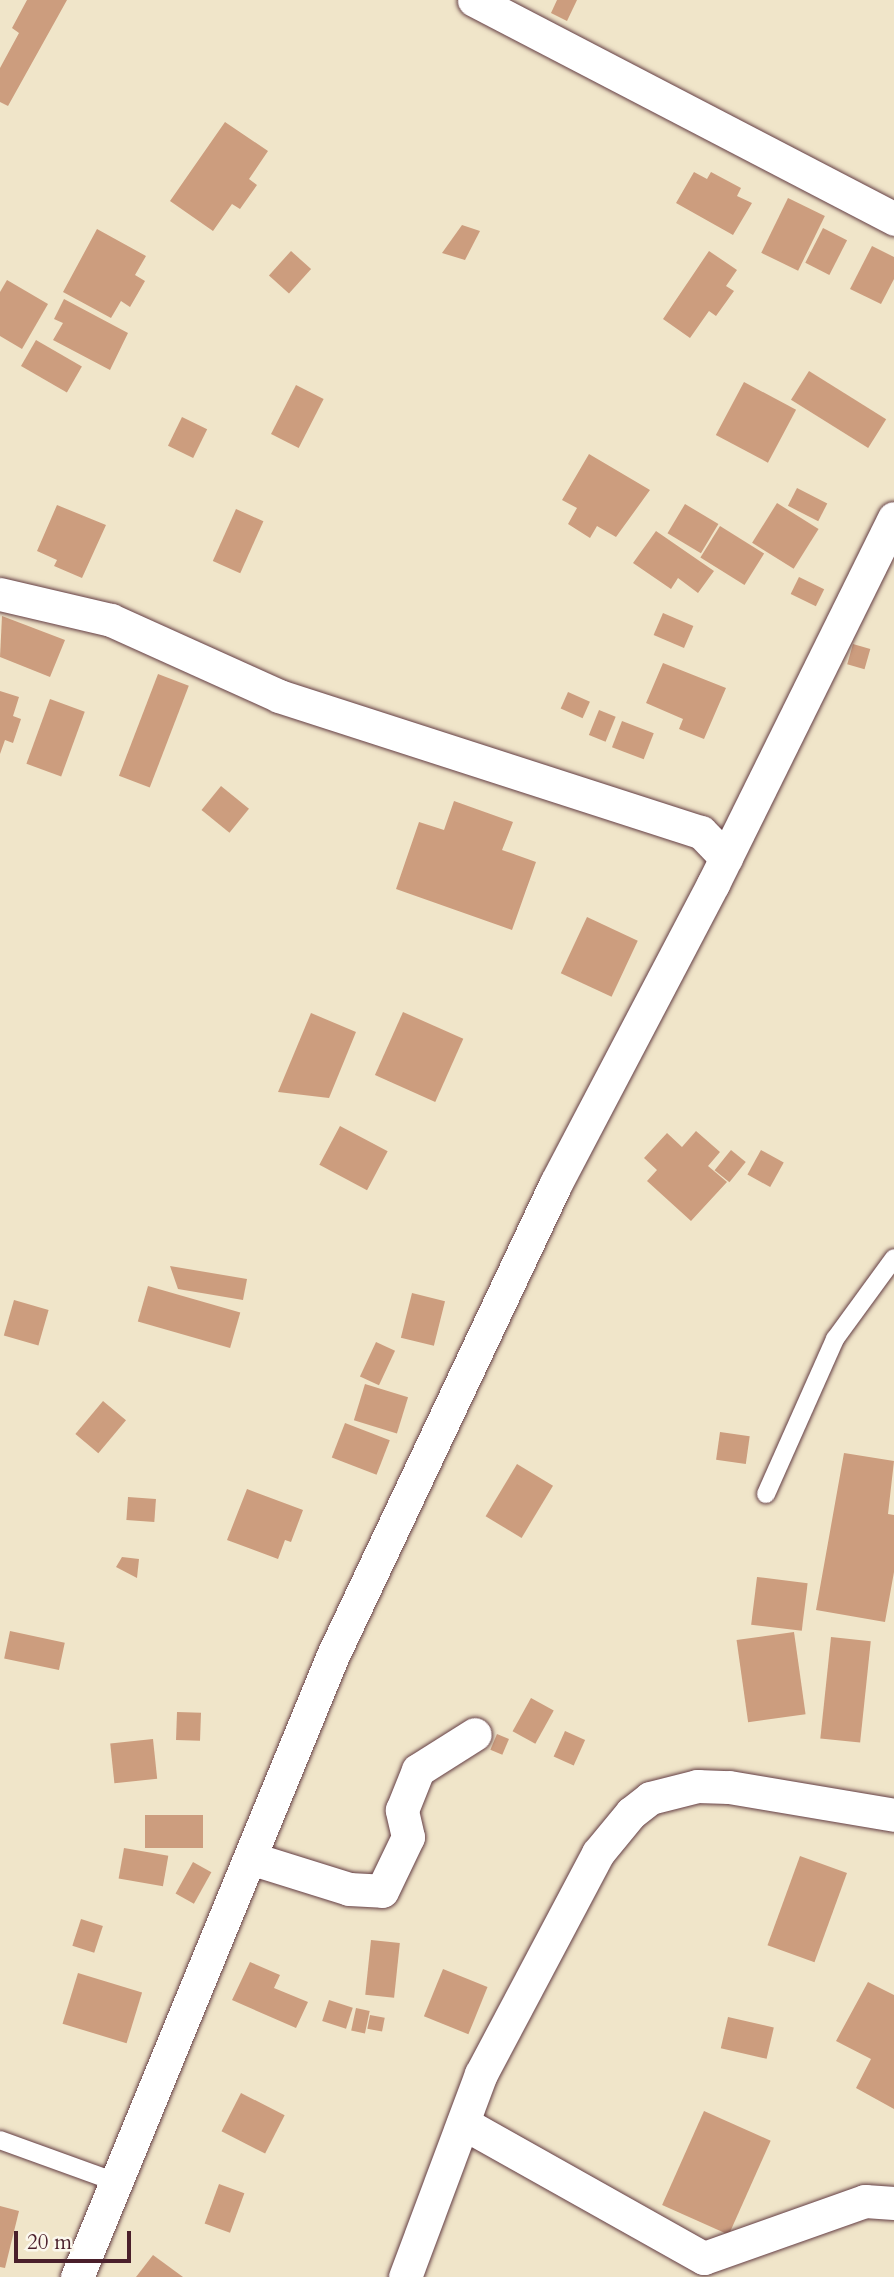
<!DOCTYPE html>
<style>
body{margin:0}
#map{position:relative;width:894px;height:2277px;overflow:hidden;background:#f0e5c9;font-family:Cardo,serif}
div>[style]{position:absolute}
.building>*{inset:0;background:#cc9d7e;transform-origin:0 0}
.roads{filter:drop-shadow(0 0 2px #633d43) drop-shadow(0 0 2px #633d43)}
.lane>*{height:18px;margin:-9px;padding:0 9px;transform-origin:9px;border-radius:9px;background:#fff}
.street>*{height:33px;margin:-16.5px;padding:0 16.5px;transform-origin:16.5px;border-radius:16.5px;background:#fff}
span{translate:-50% -50%;white-space:nowrap;text-align:center;line-height:1.15;-webkit-text-stroke:7px #fbf7ec;paint-order:stroke}
.scale{position:absolute;left:14px;top:2231px;width:117px;height:32px;box-sizing:border-box;border:4px solid #4a1f2b;border-top:0;padding-left:9px;font-size:21px;line-height:24px;white-space:nowrap;color:#4a1f2b;-webkit-text-stroke:5px #fbf7ec;paint-order:stroke}
</style>
<div id="map">
<div class="building">
<i style="clip-path:polygon(27px 0,67px 0,8px 106px,0 102px,0 68px,19px 33px,12px 28px)"></i>
<i style="clip-path:polygon(557px 0,577px 0,567px 21px,551px 13px)"></i>
<i style="clip-path:polygon(225px 122px,268px 151px,249px 179px,257px 185px,240px 209px,232px 204px,213px 231px,170px 201px)"></i>
<i style="clip-path:polygon(694px 172px,707px 179px,711px 172px,741px 188px,737px 196px,752px 203px,733px 235px,676px 203px)"></i>
<i style="left:788px;top:198px;width:41px;height:61px;rotate:26deg"></i>
<i style="clip-path:polygon(462px 225px,480px 231px,465px 260px,442px 253px)"></i>
<i style="left:823px;top:228px;width:27px;height:39px;rotate:27deg"></i>
<i style="clip-path:polygon(97px 229px,146px 256px,135px 275px,145px 281px,130px 307px,121px 301px,111px 318px,63px 292px)"></i>
<i style="clip-path:polygon(872px 246px,894px 257px,894px 279px,881px 304px,850px 289px)"></i>
<i style="left:291px;top:251px;width:27px;height:33px;rotate:42deg"></i>
<i style="clip-path:polygon(709px 251px,737px 270px,726px 286px,734px 291px,716px 316px,709px 311px,690px 338px,663px 319px)"></i>
<i style="clip-path:polygon(7px 280px,48px 304px,22px 349px,0 336px,0 292px)"></i>
<i style="clip-path:polygon(64px 299px,128px 333px,110px 370px,53px 340px,63px 323px,54px 319px)"></i>
<i style="left:36px;top:340px;width:53px;height:30px;rotate:30deg"></i>
<i style="left:809px;top:371px;width:91px;height:34px;rotate:32deg"></i>
<i style="left:744px;top:382px;width:59px;height:60px;rotate:28deg"></i>
<i style="left:296px;top:385px;width:31px;height:55px;rotate:27deg"></i>
<i style="left:182px;top:417px;width:28px;height:32px;rotate:26deg"></i>
<i style="clip-path:polygon(589px 454px,650px 490px,616px 537px,597px 526px,590px 538px,568px 524px,577px 508px,562px 500px)"></i>
<i style="left:797px;top:488px;width:34px;height:20px;rotate:27deg"></i>
<i style="left:777px;top:503px;width:49px;height:47px;rotate:32deg"></i>
<i style="left:685px;top:504px;width:39px;height:34px;rotate:31deg"></i>
<i style="clip-path:polygon(57px 505px,106px 525px,82px 578px,54px 566px,57px 560px,37px 551px)"></i>
<i style="left:236px;top:509px;width:30px;height:57px;rotate:24deg"></i>
<i style="left:720px;top:526px;width:52px;height:37px;rotate:32deg"></i>
<i style="clip-path:polygon(656px 531px,714px 571px,698px 593px,678px 578px,671px 589px,633px 563px)"></i>
<i style="left:799px;top:577px;width:28px;height:19px;rotate:26deg"></i>
<i style="left:663px;top:613px;width:33px;height:24px;rotate:23deg"></i>
<i style="clip-path:polygon(2px 616px,65px 640px,50px 677px,0 657px)"></i>
<i style="left:853px;top:644px;width:18px;height:21px;rotate:16deg"></i>
<i style="clip-path:polygon(663px 663px,726px 688px,704px 739px,679px 729px,683px 719px,646px 703px)"></i>
<i style="left:158px;top:674px;width:33px;height:109px;rotate:21deg"></i>
<i style="clip-path:polygon(0 691px,19px 697px,13px 716px,21px 719px,13px 743px,5px 740px,0 754px)"></i>
<i style="left:568px;top:692px;width:24px;height:18px;rotate:24deg"></i>
<i style="left:50px;top:699px;width:37px;height:69px;rotate:20deg"></i>
<i style="left:599px;top:710px;width:18px;height:27px;rotate:22deg"></i>
<i style="left:622px;top:721px;width:34px;height:28px;rotate:21deg"></i>
<i style="left:221px;top:786px;width:36px;height:31px;rotate:39deg"></i>
<i style="clip-path:polygon(454px 801px,513px 822px,502px 850px,536px 862px,512px 930px,396px 889px,419px 822px,444px 830px)"></i>
<i style="left:587px;top:917px;width:56px;height:62px;rotate:25deg"></i>
<i style="left:403px;top:1012px;width:66px;height:69px;rotate:24deg"></i>
<i style="clip-path:polygon(311px 1013px,356px 1032px,329px 1098px,278px 1092px)"></i>
<i style="left:340px;top:1126px;width:54px;height:44px;rotate:28deg"></i>
<i style="clip-path:polygon(696px 1131px,720px 1152px,708px 1166px,727px 1182px,691px 1221px,647px 1181px,657px 1170px,644px 1158px,667px 1133px,682px 1147px)"></i>
<i style="left:731px;top:1150px;width:19px;height:26px;rotate:39deg"></i>
<i style="left:761px;top:1150px;width:26px;height:28px;rotate:29deg"></i>
<i style="clip-path:polygon(170px 1266px,247px 1279px,243px 1300px,178px 1289px)"></i>
<i style="left:148px;top:1286px;width:96px;height:37px;rotate:16deg"></i>
<i style="left:412px;top:1293px;width:34px;height:46px;rotate:14deg"></i>
<i style="left:14px;top:1300px;width:36px;height:37px;rotate:16deg"></i>
<i style="left:376px;top:1342px;width:21px;height:38px;rotate:25deg"></i>
<i style="left:365px;top:1384px;width:45px;height:38px;rotate:17deg"></i>
<i style="left:103px;top:1401px;width:30px;height:43px;rotate:40deg"></i>
<i style="left:345px;top:1423px;width:48px;height:37px;rotate:21deg"></i>
<i style="left:720px;top:1432px;width:30px;height:28px;rotate:8deg"></i>
<i style="clip-path:polygon(844px 1453px,894px 1461px,888px 1514px,894px 1515px,894px 1572px,885px 1622px,816px 1610px)"></i>
<i style="left:517px;top:1464px;width:42px;height:61px;rotate:31deg"></i>
<i style="clip-path:polygon(247px 1489px,303px 1510px,291px 1542px,285px 1540px,278px 1559px,227px 1540px)"></i>
<i style="left:128px;top:1497px;width:28px;height:23px;rotate:4deg"></i>
<i style="clip-path:polygon(122px 1557px,139px 1559px,137px 1578px,116px 1567px)"></i>
<i style="left:757px;top:1577px;width:51px;height:48px;rotate:7deg"></i>
<i style="left:10px;top:1631px;width:56px;height:28px;rotate:12deg"></i>
<i style="left:794px;top:1632px;width:83px;height:58px;rotate:82deg"></i>
<i style="left:831px;top:1637px;width:40px;height:102px;rotate:6deg"></i>
<i style="left:531px;top:1698px;width:26px;height:38px;rotate:29deg"></i>
<i style="left:177px;top:1712px;width:24px;height:28px;rotate:2deg"></i>
<i style="left:565px;top:1731px;width:22px;height:28px;rotate:24deg"></i>
<i style="left:497px;top:1734px;width:13px;height:17px;rotate:23deg"></i>
<i style="left:153px;top:1739px;width:40px;height:43px;rotate:84deg"></i>
<i style="left:145px;top:1815px;width:58px;height:33px"></i>
<i style="left:124px;top:1848px;width:45px;height:31px;rotate:10deg"></i>
<i style="left:800px;top:1856px;width:50px;height:95px;rotate:20deg"></i>
<i style="left:193px;top:1862px;width:21px;height:36px;rotate:29deg"></i>
<i style="left:81px;top:1919px;width:23px;height:28px;rotate:18deg"></i>
<i style="left:371px;top:1940px;width:29px;height:55px;rotate:6deg"></i>
<i style="clip-path:polygon(250px 1962px,280px 1975px,274px 1988px,308px 2002px,296px 2028px,232px 2000px)"></i>
<i style="left:443px;top:1969px;width:48px;height:51px;rotate:22deg"></i>
<i style="left:78px;top:1973px;width:67px;height:53px;rotate:17deg"></i>
<i style="clip-path:polygon(868px 1982px,894px 1995px,894px 2109px,856px 2088px,871px 2059px,836px 2041px)"></i>
<i style="left:329px;top:2000px;width:25px;height:22px;rotate:18deg"></i>
<i style="left:356px;top:2008px;width:14px;height:23px;rotate:12deg"></i>
<i style="left:370px;top:2015px;width:15px;height:14px;rotate:11deg"></i>
<i style="left:728px;top:2017px;width:47px;height:32px;rotate:13deg"></i>
<i style="left:241px;top:2093px;width:49px;height:43px;rotate:27deg"></i>
<i style="left:704px;top:2111px;width:73px;height:103px;rotate:24deg"></i>
<i style="left:219px;top:2184px;width:27px;height:42px;rotate:20deg"></i>
<i style="clip-path:polygon(0 2206px,19px 2211px,5px 2268px,0 2267px)"></i>
<i style="clip-path:polygon(153px 2255px,183px 2277px,136px 2277px)"></i>
</div>
<div class="roads">
<div class="lane">
<i style="left:766px;top:1494px;width:170px;rotate:-66deg"></i>
<i style="left:835px;top:1339px;width:100px;rotate:-53.9deg"></i>
<i style="left:0;top:2140px;width:123px;rotate:19.9deg"></i>
</div>
<div class="street">
<i style="left:474px;top:0;width:474px;rotate:27.5deg"></i>
<i style="left:0;top:594px;width:114px;rotate:13.2deg"></i>
<i style="left:111px;top:620px;width:184px;rotate:24.3deg"></i>
<i style="left:279px;top:696px;width:443px;rotate:17.9deg"></i>
<i style="left:701px;top:832px;width:36px;rotate:46deg"></i>
<i style="left:250px;top:1858px;width:104px;rotate:17.4deg"></i>
<i style="left:349px;top:1889px;width:33px;rotate:3deg"></i>
<i style="left:382px;top:1891px;width:60px;rotate:-64.3deg"></i>
<i style="left:408px;top:1837px;width:28px;rotate:-103deg"></i>
<i style="left:402px;top:1810px;width:43px;rotate:-68.2deg"></i>
<i style="left:418px;top:1770px;width:67px;rotate:-32.3deg"></i>
<i style="left:463px;top:2123px;width:276px;rotate:29.3deg"></i>
<i style="left:704px;top:2258px;width:171px;rotate:-19.5deg"></i>
<i style="left:865px;top:2201px;width:29px;rotate:4deg"></i>
<i style="left:77px;top:2277px;width:673px;rotate:-67.63deg"></i>
<i style="left:333px;top:1655px;width:522px;rotate:-64.71deg"></i>
<i style="left:556px;top:1183px;width:338px;rotate:-62.3deg"></i>
<i style="left:713px;top:884px;width:408px;rotate:-63.7deg"></i>
<i style="left:405px;top:2277px;width:217px;rotate:-69.5deg"></i>
<i style="left:481px;top:2074px;width:250px;rotate:-62.1deg"></i>
<i style="left:598px;top:1853px;width:52px;rotate:-50.5deg"></i>
<i style="left:631px;top:1813px;width:24px;rotate:-38deg"></i>
<i style="left:650px;top:1798px;width:49px;rotate:-14.3deg"></i>
<i style="left:697px;top:1786px;width:32px;rotate:2deg"></i>
<i style="left:729px;top:1787px;width:167px;rotate:9.6deg"></i>
</div>
</div>
<div class="scale">20 m</div>
</div>
